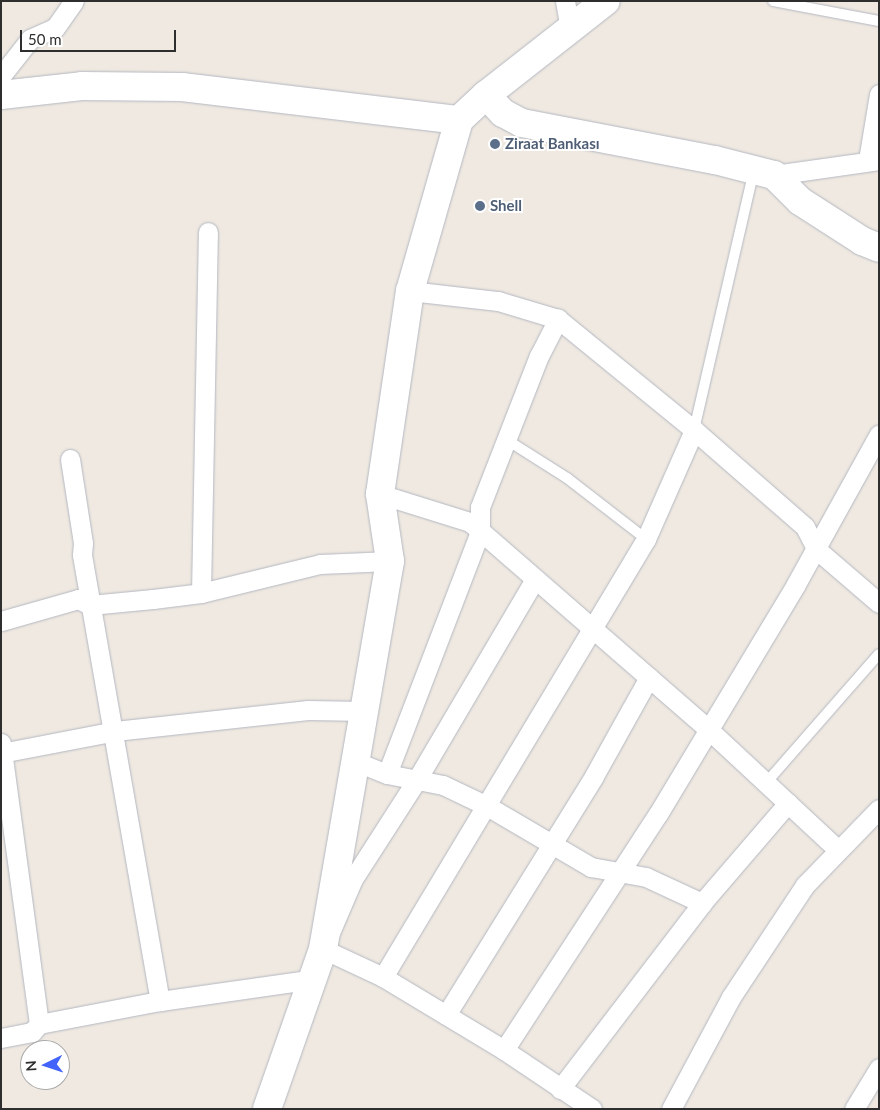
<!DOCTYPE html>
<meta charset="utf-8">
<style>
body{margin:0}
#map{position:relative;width:880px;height:1110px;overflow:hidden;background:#efe9e1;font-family:Lato,sans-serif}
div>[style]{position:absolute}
.roads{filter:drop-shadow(0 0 1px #b4b7c1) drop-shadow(0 0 1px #b4b7c1)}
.lane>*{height:10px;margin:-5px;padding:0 5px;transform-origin:5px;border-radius:5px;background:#fff}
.street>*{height:19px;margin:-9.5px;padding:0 9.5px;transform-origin:9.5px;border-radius:9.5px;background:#fff}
.secondary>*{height:28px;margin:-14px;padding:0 14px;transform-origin:14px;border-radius:14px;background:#fff}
.dots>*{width:14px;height:14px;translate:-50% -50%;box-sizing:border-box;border:2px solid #fff;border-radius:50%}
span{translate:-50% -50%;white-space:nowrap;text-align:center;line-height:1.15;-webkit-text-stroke:4px #fff;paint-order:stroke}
.service-label{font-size:15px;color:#4e5e75;font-weight:700}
.left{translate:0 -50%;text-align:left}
.frame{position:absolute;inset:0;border:2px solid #2e2e2e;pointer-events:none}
.north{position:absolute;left:20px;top:1040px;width:50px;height:50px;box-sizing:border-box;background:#fff;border:1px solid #ababab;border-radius:50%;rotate:266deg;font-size:14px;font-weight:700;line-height:20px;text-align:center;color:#2e2e2e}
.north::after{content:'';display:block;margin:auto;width:18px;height:22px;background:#4264fb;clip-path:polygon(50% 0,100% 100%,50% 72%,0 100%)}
.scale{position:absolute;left:20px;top:30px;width:156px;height:22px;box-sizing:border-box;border:2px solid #2e2e2e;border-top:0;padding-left:6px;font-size:15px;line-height:18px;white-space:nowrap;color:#2e2e2e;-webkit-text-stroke:4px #fff;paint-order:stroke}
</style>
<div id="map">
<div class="roads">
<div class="lane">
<i style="left:773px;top:1px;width:108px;rotate:10.7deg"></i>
<i style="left:694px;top:430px;width:267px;rotate:-77deg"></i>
<i style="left:507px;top:440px;width:71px;rotate:32.3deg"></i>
<i style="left:567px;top:478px;width:100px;rotate:37.7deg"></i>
<i style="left:766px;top:783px;width:171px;rotate:-48.8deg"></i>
</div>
<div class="street">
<i style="left:565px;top:1px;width:28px;rotate:80deg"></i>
<i style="left:1px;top:76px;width:47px;rotate:-51.9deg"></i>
<i style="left:30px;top:39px;width:27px;rotate:-24deg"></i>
<i style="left:55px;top:28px;width:33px;rotate:-55deg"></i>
<i style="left:868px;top:160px;width:67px;rotate:-80.5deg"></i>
<i style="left:774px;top:175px;width:106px;rotate:-8.1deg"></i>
<i style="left:410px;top:291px;width:89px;rotate:6.5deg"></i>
<i style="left:498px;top:301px;width:63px;rotate:16.7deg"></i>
<i style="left:558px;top:319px;width:176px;rotate:39.2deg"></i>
<i style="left:694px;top:430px;width:147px;rotate:41.1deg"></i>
<i style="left:805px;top:527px;width:25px;rotate:63deg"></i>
<i style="left:816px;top:549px;width:83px;rotate:40.6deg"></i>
<i style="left:70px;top:459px;width:85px;rotate:81.2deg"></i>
<i style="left:83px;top:543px;width:12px;rotate:95deg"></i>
<i style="left:82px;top:555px;width:453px;rotate:80.1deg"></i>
<i style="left:380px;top:494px;width:94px;rotate:17.3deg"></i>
<i style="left:470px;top:522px;width:317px;rotate:41deg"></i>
<i style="left:709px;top:730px;width:176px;rotate:42.9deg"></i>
<i style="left:535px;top:579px;width:234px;rotate:120.5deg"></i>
<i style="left:416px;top:781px;width:117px;rotate:122.7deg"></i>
<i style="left:353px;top:879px;width:76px;rotate:113.2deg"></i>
<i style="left:323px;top:949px;width:66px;rotate:25deg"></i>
<i style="left:383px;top:977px;width:141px;rotate:31.1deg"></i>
<i style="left:504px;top:1050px;width:106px;rotate:33.8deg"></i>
<i style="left:201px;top:593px;width:361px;rotate:-88.9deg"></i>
<i style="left:1px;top:621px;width:80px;rotate:-15.9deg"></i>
<i style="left:78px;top:599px;width:13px;rotate:27deg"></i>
<i style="left:90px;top:605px;width:63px;rotate:-5.4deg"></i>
<i style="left:153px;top:599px;width:48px;rotate:-7.1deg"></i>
<i style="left:201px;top:593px;width:122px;rotate:-13.7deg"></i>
<i style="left:320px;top:564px;width:70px;rotate:-2.5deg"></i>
<i style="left:1px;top:743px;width:284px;rotate:82.3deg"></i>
<i style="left:1px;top:753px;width:116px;rotate:-10.9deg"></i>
<i style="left:115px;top:731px;width:194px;rotate:-6.2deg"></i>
<i style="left:308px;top:710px;width:58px;rotate:1deg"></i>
<i style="left:357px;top:762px;width:32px;rotate:22deg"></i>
<i style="left:387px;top:774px;width:57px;rotate:11.1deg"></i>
<i style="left:443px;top:785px;width:49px;rotate:25.5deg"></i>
<i style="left:487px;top:806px;width:121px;rotate:30.4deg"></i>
<i style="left:591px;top:867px;width:56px;rotate:10.3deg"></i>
<i style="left:646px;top:877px;width:62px;rotate:24.9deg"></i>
<i style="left:387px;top:774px;width:259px;rotate:-69deg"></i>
<i style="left:480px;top:532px;width:25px;rotate:-90deg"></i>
<i style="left:480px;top:507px;width:162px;rotate:-68.7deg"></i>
<i style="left:539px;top:356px;width:42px;rotate:-62.8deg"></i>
<i style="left:383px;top:977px;width:511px;rotate:-59.02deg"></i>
<i style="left:646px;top:539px;width:119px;rotate:-66.2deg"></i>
<i style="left:446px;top:1015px;width:281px;rotate:-58.2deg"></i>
<i style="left:594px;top:776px;width:113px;rotate:-60.9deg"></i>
<i style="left:1px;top:1038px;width:32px;rotate:-11deg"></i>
<i style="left:32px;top:1032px;width:11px;rotate:-49deg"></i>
<i style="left:39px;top:1024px;width:123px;rotate:-10.8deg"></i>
<i style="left:160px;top:1001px;width:157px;rotate:-8.1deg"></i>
<i style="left:504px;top:1050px;width:282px;rotate:-56.9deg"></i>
<i style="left:658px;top:814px;width:268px;rotate:-59deg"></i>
<i style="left:796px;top:584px;width:171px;rotate:-61deg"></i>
<i style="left:560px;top:1089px;width:234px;rotate:-52.6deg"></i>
<i style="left:702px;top:903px;width:132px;rotate:-49.3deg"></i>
<i style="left:671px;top:1109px;width:127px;rotate:-61.8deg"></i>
<i style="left:731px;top:997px;width:134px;rotate:-56.5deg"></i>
<i style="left:805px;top:885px;width:106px;rotate:-45.8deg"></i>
<i style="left:854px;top:1109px;width:48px;rotate:-58.6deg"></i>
</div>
<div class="secondary">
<i style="left:1px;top:95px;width:81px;rotate:-6.3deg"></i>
<i style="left:82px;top:86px;width:100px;rotate:0.6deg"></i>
<i style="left:182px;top:87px;width:279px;rotate:6.8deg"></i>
<i style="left:486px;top:95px;width:25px;rotate:47deg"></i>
<i style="left:503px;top:113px;width:21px;rotate:28deg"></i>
<i style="left:522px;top:123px;width:197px;rotate:10.9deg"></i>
<i style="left:715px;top:160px;width:61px;rotate:14.3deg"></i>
<i style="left:774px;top:175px;width:37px;rotate:45deg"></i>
<i style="left:800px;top:201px;width:74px;rotate:32.8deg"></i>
<i style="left:862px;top:241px;width:18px;rotate:22deg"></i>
<i style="left:267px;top:1109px;width:170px;rotate:-70.7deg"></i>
<i style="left:323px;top:949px;width:394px;rotate:-80.2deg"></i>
<i style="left:390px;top:561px;width:68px;rotate:-98.5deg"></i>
<i style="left:380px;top:494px;width:205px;rotate:-81.6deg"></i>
<i style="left:410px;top:291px;width:178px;rotate:-74deg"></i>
<i style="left:459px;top:120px;width:37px;rotate:-43deg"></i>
<i style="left:486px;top:95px;width:152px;rotate:-38.1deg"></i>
</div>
</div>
<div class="dots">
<i style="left:495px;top:144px;background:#5c6f8a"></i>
<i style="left:480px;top:206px;background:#5c6f8a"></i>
</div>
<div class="service-label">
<span class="left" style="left:505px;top:144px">Ziraat Bankası</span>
<span class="left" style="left:490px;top:206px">Shell</span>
</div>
<div class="frame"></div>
<div class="north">N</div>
<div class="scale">50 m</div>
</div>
